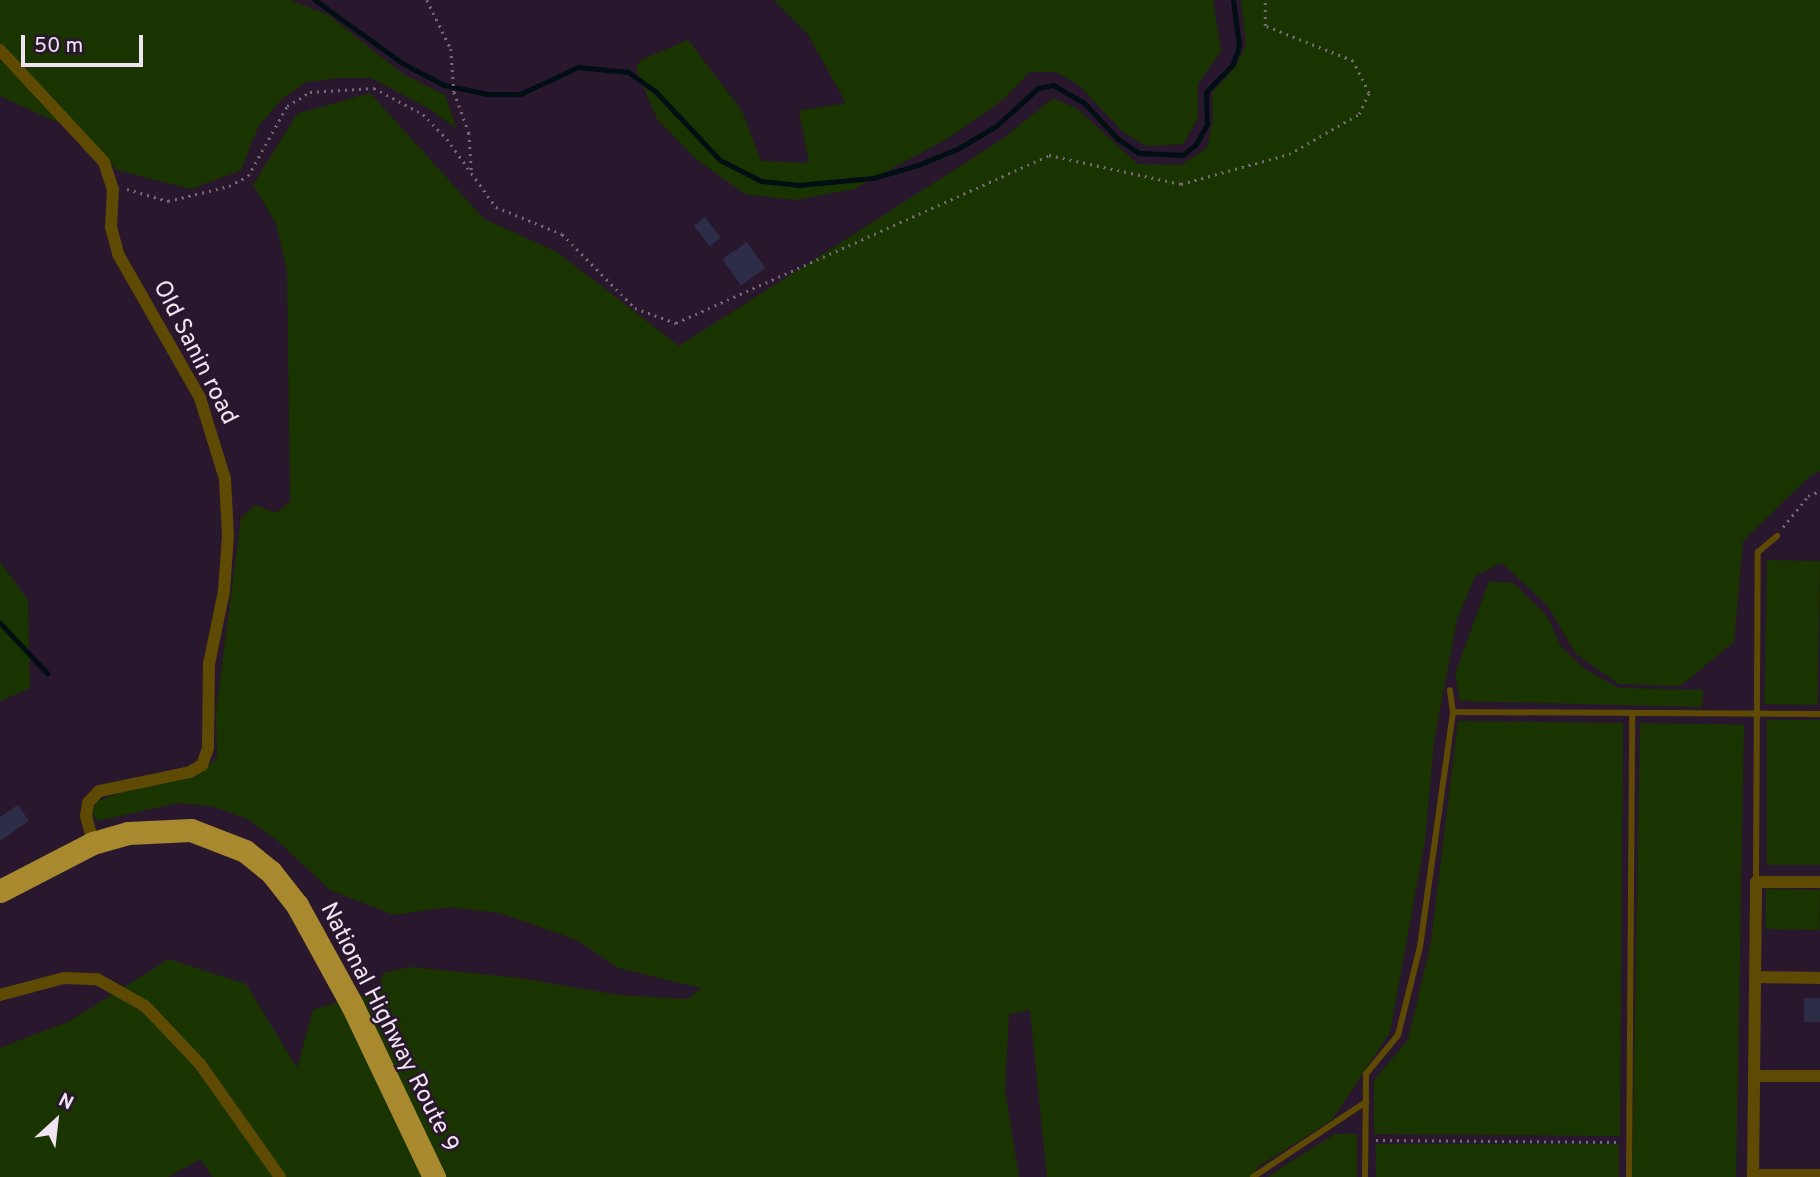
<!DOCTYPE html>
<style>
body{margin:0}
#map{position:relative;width:1820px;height:1177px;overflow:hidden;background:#29172d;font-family:Overpass,sans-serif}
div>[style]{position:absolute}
.green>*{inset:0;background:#1a3400;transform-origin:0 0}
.stream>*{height:5px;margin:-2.5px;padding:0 2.5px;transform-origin:2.5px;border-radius:2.5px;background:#010e14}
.building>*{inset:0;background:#2d2d48;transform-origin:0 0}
.path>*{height:2.5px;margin-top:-1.25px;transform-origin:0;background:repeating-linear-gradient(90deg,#78687c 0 2px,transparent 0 7px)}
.lane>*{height:6px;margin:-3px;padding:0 3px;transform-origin:3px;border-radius:3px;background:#5f4a03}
.street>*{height:12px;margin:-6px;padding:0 6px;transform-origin:6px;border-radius:6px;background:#5f4a03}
.highway>*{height:23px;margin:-11.5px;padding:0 11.5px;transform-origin:11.5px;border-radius:11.5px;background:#a8892e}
span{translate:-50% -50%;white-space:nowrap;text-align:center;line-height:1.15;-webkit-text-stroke:5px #29172d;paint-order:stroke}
.street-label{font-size:24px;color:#f0e4f3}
.north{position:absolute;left:21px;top:1086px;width:70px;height:70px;-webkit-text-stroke:5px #29172d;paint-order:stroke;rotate:27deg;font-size:19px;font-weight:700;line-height:28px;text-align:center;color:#f0e4f3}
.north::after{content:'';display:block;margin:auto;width:24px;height:32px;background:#f0e4f3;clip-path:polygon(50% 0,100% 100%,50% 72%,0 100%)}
.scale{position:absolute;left:21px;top:35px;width:122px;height:32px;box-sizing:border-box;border:4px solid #f0e4f3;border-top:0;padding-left:9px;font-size:21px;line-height:24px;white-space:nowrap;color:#f0e4f3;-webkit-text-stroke:5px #29172d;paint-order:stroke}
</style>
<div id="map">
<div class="green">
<i style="clip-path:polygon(0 0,290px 0,328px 15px,403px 74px,445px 95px,457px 129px,428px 108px,371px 78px,339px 78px,306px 82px,283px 98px,259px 125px,241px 170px,191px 189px,117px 170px,85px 135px,0 96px)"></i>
<i style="clip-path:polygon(774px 0,1213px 0,1221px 51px,1198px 84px,1198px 118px,1183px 144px,1146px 146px,1123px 132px,1078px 84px,1055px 72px,1030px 72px,1003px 100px,950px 137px,854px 189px,795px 200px,745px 194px,696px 159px,657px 119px,636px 68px,641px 60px,688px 40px,742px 111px,761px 161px,809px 163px,799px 111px,846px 103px,807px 33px)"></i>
<i style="clip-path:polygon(1241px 0,1820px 0,1820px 471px,1811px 475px,1743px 541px,1734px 642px,1680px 686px,1619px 684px,1576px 654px,1548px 606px,1502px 563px,1475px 576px,1457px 620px,1434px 741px,1425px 840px,1390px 1032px,1332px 1120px,1259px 1166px,1251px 1177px,1047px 1177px,1030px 1010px,1009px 1014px,1005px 1089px,1019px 1177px,213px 1177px,200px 1159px,168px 1177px,0 1177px,0 1048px,70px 1021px,169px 959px,246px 984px,297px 1068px,313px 1010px,379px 989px,383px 973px,410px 967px,520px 978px,618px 995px,688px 999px,701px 988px,618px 968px,577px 940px,499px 913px,448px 907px,394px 915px,330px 890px,278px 841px,246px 818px,211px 806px,178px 803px,97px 821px,92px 812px,96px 802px,122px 792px,197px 776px,217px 758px,216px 712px,241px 518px,255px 505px,276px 513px,290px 502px,287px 270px,276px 223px,253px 185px,297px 114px,370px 93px,484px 219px,557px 252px,679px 346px,1004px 138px,1053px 98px,1076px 108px,1138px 164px,1181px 165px,1207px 148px,1213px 120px,1212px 93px,1236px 66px,1246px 45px)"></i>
<i style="left:1767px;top:560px;width:53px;height:144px;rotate:1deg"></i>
<i style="clip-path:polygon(0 562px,28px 600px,30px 688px,0 701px)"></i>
<i style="clip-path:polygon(1489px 581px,1513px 583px,1547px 616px,1561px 647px,1585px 669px,1619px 688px,1703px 690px,1702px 707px,1460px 701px,1455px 674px)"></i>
<i style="left:1767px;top:720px;width:53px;height:145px"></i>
<i style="clip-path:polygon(1458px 721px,1623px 723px,1620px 1136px,1374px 1134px,1374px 1080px,1408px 1040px,1431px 942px)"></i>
<i style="left:1640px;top:723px;width:104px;height:454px;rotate:1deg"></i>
<i style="left:1766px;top:889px;width:54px;height:40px;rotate:1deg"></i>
<i style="clip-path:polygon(1335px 1134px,1357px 1134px,1357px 1177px,1267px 1177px)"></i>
<i style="left:1376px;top:1144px;width:243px;height:33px"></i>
</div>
<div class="stream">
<i style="left:315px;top:0;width:107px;rotate:35.9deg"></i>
<i style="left:402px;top:63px;width:47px;rotate:27.6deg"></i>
<i style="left:444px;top:85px;width:44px;rotate:11.8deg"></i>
<i style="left:487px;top:94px;width:33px"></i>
<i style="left:520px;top:94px;width:64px;rotate:-25deg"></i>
<i style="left:578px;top:67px;width:50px;rotate:5.7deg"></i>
<i style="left:628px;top:72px;width:33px;rotate:35deg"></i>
<i style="left:655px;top:91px;width:95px;rotate:46.7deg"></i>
<i style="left:720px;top:160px;width:46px;rotate:27.1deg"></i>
<i style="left:761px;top:181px;width:37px;rotate:6deg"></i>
<i style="left:798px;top:185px;width:75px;rotate:-5.3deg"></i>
<i style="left:873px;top:178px;width:47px;rotate:-16.1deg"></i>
<i style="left:918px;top:165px;width:44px;rotate:-22.5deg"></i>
<i style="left:959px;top:148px;width:43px;rotate:-30.7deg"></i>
<i style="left:996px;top:126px;width:57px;rotate:-42.1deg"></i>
<i style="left:1038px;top:88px;width:15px;rotate:-11deg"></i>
<i style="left:1053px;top:85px;width:34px;rotate:30deg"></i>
<i style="left:1083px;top:102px;width:51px;rotate:46.6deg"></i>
<i style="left:1118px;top:139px;width:25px;rotate:34deg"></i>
<i style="left:1139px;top:153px;width:44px;rotate:2.6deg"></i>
<i style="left:1183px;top:155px;width:17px;rotate:-40deg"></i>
<i style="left:1196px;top:144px;width:23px;rotate:-61deg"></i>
<i style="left:1207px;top:124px;width:32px;rotate:-92deg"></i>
<i style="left:1206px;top:92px;width:39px;rotate:-46deg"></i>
<i style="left:1233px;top:64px;width:20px;rotate:-72deg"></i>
<i style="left:1239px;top:45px;width:45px;rotate:-97.6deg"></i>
<i style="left:0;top:623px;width:69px;rotate:46.8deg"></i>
</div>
<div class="building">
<i style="left:705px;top:217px;width:26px;height:14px;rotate:53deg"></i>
<i style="left:747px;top:242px;width:32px;height:30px;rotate:55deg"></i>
<i style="clip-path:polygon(18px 805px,29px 821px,0 841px,0 817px)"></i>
<i style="left:1804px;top:998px;width:16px;height:24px"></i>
</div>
<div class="path">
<i style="left:427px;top:0;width:55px;rotate:63.9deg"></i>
<i style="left:451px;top:49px;width:43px;rotate:86deg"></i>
<i style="left:454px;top:92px;width:44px;rotate:69.9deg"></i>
<i style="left:469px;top:133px;width:39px;rotate:86deg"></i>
<i style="left:127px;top:189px;width:43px;rotate:16.3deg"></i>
<i style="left:168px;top:201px;width:63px;rotate:-13.8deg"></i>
<i style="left:229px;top:186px;width:21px;rotate:-28deg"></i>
<i style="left:248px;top:176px;width:80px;rotate:-60.9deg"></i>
<i style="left:287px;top:106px;width:27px;rotate:-31deg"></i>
<i style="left:310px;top:92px;width:64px;rotate:-3.6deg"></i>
<i style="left:374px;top:88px;width:55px;rotate:28deg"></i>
<i style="left:423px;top:114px;width:35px;rotate:46deg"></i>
<i style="left:447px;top:139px;width:84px;rotate:54.2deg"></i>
<i style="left:496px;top:207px;width:71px;rotate:22.2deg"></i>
<i style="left:562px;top:234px;width:104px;rotate:45.4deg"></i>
<i style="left:635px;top:308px;width:44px;rotate:20.1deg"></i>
<i style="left:676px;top:323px;width:409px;rotate:-24.2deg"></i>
<i style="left:1049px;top:155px;width:135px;rotate:12.4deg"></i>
<i style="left:1181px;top:184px;width:112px;rotate:-15.5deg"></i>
<i style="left:1289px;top:154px;width:81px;rotate:-29.7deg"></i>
<i style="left:1359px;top:114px;width:23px;rotate:-65deg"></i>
<i style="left:1369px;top:93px;width:36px;rotate:-117deg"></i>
<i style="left:1353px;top:61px;width:95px;rotate:-158.3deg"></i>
<i style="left:1265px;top:26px;width:26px;rotate:-90deg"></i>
<i style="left:1783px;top:527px;width:40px;rotate:-51deg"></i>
<i style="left:1808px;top:496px;width:13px;rotate:-23deg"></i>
<i style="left:1376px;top:1140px;width:241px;rotate:0.5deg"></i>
</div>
<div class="lane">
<i style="left:1453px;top:712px;width:367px;rotate:0.3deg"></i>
<i style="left:1756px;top:882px;width:330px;rotate:-89.7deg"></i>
<i style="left:1758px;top:552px;width:25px;rotate:-40deg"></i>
<i style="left:1253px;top:1177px;width:136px;rotate:-33.6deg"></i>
<i style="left:1365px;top:1177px;width:103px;rotate:-89.4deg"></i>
<i style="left:1366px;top:1074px;width:50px;rotate:-50.6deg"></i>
<i style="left:1398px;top:1035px;width:91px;rotate:-76deg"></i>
<i style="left:1420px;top:947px;width:237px;rotate:-82deg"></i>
<i style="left:1453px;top:712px;width:22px;rotate:-98deg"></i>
<i style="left:1629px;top:1177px;width:464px;rotate:-89.6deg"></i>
</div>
<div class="street">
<i style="left:0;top:50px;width:153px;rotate:47.1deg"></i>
<i style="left:104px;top:162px;width:28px;rotate:72deg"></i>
<i style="left:113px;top:189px;width:38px;rotate:93deg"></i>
<i style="left:111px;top:227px;width:28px;rotate:75deg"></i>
<i style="left:118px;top:254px;width:166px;rotate:60.3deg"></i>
<i style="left:200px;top:398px;width:85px;rotate:72.8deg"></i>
<i style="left:225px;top:479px;width:57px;rotate:87deg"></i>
<i style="left:228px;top:536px;width:55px;rotate:94.2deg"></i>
<i style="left:224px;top:591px;width:75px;rotate:101.6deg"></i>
<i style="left:209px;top:664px;width:84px;rotate:90.7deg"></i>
<i style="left:208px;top:748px;width:18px;rotate:109deg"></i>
<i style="left:202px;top:765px;width:14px;rotate:150deg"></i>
<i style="left:190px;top:772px;width:93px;rotate:168.2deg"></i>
<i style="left:99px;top:791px;width:16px;rotate:133deg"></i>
<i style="left:88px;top:803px;width:13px;rotate:99deg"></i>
<i style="left:86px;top:816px;width:28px;rotate:75deg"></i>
<i style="left:1755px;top:977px;width:65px;rotate:0.9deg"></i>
<i style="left:0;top:995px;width:66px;rotate:-14.9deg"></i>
<i style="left:64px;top:978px;width:33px;rotate:2deg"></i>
<i style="left:97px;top:979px;width:55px;rotate:29.4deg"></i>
<i style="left:145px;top:1006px;width:80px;rotate:46.5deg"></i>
<i style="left:200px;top:1064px;width:138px;rotate:54.7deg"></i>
<i style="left:1754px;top:1076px;width:66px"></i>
<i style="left:1753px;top:1175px;width:67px"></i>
<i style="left:1753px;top:1177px;width:295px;rotate:-89.4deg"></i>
<i style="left:1756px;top:882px;width:64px"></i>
</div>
<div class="highway">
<i style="left:0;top:891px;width:105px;rotate:-27.3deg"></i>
<i style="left:93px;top:843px;width:36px;rotate:-16deg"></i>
<i style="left:128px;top:833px;width:63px;rotate:-2.7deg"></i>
<i style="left:191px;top:830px;width:58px;rotate:21.3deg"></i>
<i style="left:245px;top:851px;width:33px;rotate:39deg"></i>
<i style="left:271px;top:872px;width:42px;rotate:51.8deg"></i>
<i style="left:297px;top:905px;width:114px;rotate:61.2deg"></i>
<i style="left:352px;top:1005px;width:191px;rotate:64.5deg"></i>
</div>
<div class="street-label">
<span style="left:194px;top:353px;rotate:63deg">Old Sanin road</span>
<span style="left:388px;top:1028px;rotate:63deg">National Highway Route 9</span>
</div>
<div class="north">N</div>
<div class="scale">50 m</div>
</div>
